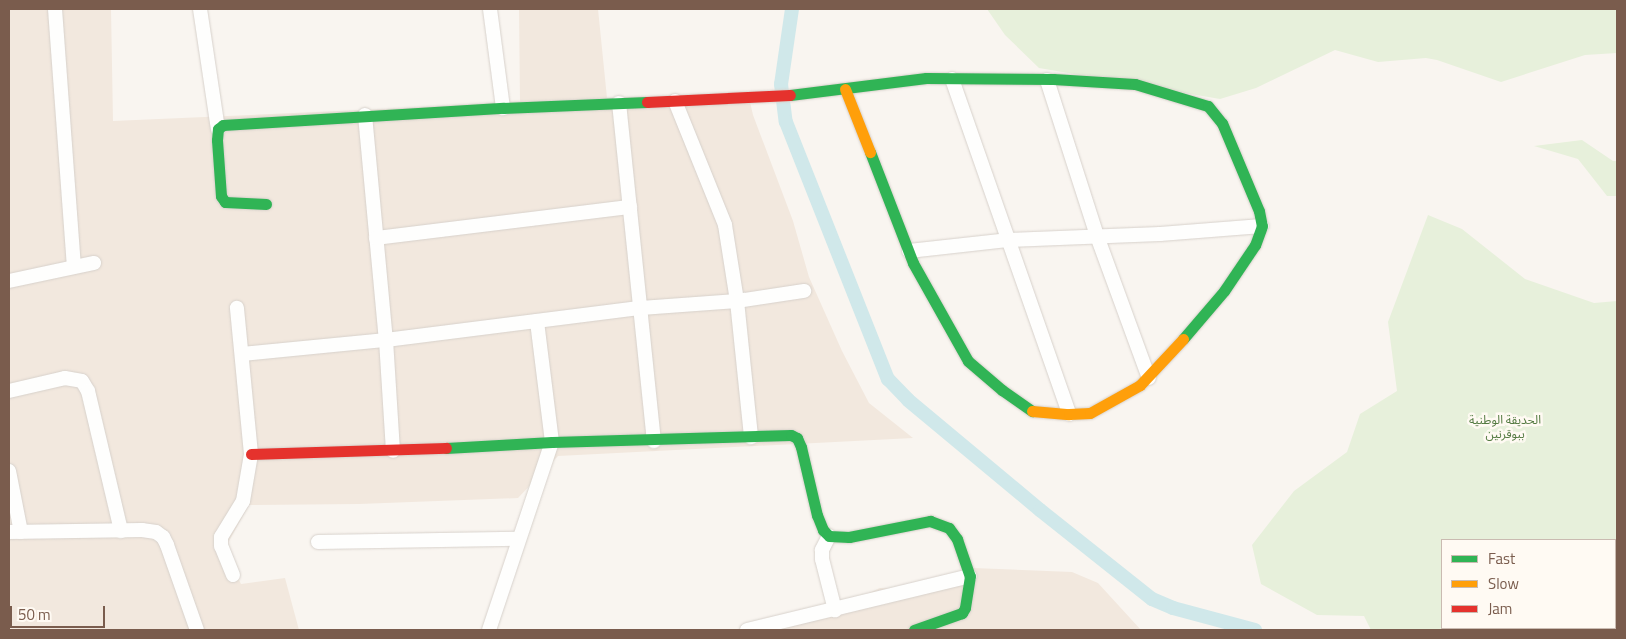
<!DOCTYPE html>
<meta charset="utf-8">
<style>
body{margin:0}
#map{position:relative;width:1626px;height:639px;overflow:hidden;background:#f9f5f0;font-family:"Titillium Web","Noto Sans Arabic",sans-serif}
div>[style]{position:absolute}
.residential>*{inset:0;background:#f2e8de}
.green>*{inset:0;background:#e7f0db}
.canal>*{height:14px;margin:-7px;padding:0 7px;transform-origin:7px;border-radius:7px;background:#d0e8ea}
.roads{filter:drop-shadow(0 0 1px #d7d1cb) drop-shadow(0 0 1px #d7d1cb)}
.street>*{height:14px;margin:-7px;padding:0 7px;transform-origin:7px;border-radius:7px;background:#fefefd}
.fast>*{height:11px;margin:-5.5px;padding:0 5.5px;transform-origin:5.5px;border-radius:5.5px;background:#30b455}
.slow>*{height:11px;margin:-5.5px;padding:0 5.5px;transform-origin:5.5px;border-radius:5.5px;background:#ff9f0a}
.jam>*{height:11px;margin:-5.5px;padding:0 5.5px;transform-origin:5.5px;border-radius:5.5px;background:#e5322d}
span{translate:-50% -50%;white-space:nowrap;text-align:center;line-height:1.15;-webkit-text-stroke:5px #fffaf3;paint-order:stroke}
.park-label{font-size:12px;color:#537a41}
.frame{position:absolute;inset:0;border:10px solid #7a5c4d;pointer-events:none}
.legend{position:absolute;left:1441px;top:539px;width:175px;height:90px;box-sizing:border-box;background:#fffaf3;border:1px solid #cabbb1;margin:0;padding:6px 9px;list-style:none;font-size:15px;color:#7a5c4d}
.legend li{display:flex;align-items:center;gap:10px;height:25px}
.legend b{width:25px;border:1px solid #cabbb1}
.scale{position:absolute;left:10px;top:606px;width:95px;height:22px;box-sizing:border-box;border:2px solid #7a5c4d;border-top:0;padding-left:6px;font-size:15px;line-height:18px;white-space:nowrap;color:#7a5c4d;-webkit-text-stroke:4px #fffaf3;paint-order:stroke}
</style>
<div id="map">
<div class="residential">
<i style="clip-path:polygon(9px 9px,111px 9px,113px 121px,520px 103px,519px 9px,598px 9px,607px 98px,748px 93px,753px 115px,793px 221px,809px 277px,842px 351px,869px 403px,913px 438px,558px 456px,518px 498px,359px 504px,249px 505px,224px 550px,241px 584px,285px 578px,299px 630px,9px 630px)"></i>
<i style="clip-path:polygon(973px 568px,1072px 572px,1098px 583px,1141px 630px,744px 630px,831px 610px,880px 588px,906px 589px)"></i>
</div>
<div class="green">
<i style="clip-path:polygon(987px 9px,1617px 9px,1617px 53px,1585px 55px,1501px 82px,1437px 60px,1426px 58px,1378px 62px,1335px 50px,1256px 88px,1220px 99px,1039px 68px,1005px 35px)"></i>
<i style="clip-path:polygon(1582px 140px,1613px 161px,1617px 161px,1617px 196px,1607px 196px,1578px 159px,1534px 146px)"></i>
<i style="clip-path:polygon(evenodd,1428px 215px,1462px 229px,1525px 279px,1594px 303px,1617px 301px,1617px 630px,1371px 630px,1364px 616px,1317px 615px,1261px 584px,1252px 545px,1294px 491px,1347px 452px,1360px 414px,1397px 391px,1388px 322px,1428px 215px,1442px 540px,1615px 540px,1615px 628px,1442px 628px,1442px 540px)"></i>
</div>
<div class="canal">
<i style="left:792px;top:9px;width:76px;rotate:98.3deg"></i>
<i style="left:781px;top:84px;width:38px;rotate:83deg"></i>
<i style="left:786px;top:122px;width:277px;rotate:68.4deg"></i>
<i style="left:888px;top:379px;width:29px;rotate:46deg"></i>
<i style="left:908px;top:400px;width:172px;rotate:39.8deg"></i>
<i style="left:1040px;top:510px;width:143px;rotate:38.5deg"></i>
<i style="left:1152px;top:599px;width:23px;rotate:23deg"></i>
<i style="left:1173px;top:608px;width:85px;rotate:15deg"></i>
</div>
<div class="roads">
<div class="street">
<i style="left:55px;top:9px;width:258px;rotate:85.8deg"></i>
<i style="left:200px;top:9px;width:121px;rotate:81.5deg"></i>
<i style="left:490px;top:9px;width:100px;rotate:82.5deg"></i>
<i style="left:952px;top:79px;width:355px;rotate:70.7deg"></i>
<i style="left:1047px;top:80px;width:164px;rotate:72.2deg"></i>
<i style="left:1097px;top:236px;width:151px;rotate:69.9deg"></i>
<i style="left:675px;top:101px;width:134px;rotate:68deg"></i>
<i style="left:725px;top:225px;width:77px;rotate:81deg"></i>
<i style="left:737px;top:301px;width:137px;rotate:84.1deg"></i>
<i style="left:619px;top:103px;width:340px;rotate:84.1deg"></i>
<i style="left:365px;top:115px;width:226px;rotate:84.7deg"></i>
<i style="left:386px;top:340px;width:111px;rotate:86.4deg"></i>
<i style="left:376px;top:238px;width:256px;rotate:-7deg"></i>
<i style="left:909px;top:251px;width:101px;rotate:-6.3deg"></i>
<i style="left:1009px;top:240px;width:151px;rotate:-2.3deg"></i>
<i style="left:1160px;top:234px;width:102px;rotate:-4.5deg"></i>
<i style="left:9px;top:281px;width:87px;rotate:-12deg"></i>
<i style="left:242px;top:354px;width:145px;rotate:-5.6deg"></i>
<i style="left:386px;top:340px;width:257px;rotate:-7.2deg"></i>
<i style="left:641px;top:308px;width:96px;rotate:-4.2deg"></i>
<i style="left:737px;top:301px;width:68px;rotate:-8.5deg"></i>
<i style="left:9px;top:391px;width:57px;rotate:-13.1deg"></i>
<i style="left:65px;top:378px;width:17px;rotate:10deg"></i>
<i style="left:82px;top:381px;width:12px;rotate:59deg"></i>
<i style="left:88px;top:391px;width:144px;rotate:76.7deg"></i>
<i style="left:9px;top:471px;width:62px;rotate:78.9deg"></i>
<i style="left:9px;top:532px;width:133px;rotate:-0.9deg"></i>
<i style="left:142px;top:530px;width:14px;rotate:8deg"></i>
<i style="left:156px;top:532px;width:9px;rotate:36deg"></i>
<i style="left:163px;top:537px;width:9px;rotate:63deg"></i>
<i style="left:167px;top:545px;width:90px;rotate:70.6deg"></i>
<i style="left:829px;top:536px;width:16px;rotate:117deg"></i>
<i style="left:822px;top:550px;width:9px;rotate:90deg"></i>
<i style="left:822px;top:559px;width:53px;rotate:75.7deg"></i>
<i style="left:318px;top:542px;width:200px;rotate:-0.9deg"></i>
<i style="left:233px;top:575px;width:31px;rotate:-112deg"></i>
<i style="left:221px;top:546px;width:9px;rotate:-90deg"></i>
<i style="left:221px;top:537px;width:42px;rotate:-58.6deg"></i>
<i style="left:243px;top:501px;width:48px;rotate:-80.3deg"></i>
<i style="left:251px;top:454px;width:147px;rotate:-95.5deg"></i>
<i style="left:489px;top:630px;width:198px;rotate:-71.5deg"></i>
<i style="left:552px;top:442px;width:122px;rotate:-97.1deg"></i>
<i style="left:747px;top:630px;width:229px;rotate:-13.6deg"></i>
</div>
<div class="fast">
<i style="left:790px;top:95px;width:137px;rotate:-7.1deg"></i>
<i style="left:926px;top:78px;width:127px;rotate:0.5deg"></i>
<i style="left:1053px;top:79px;width:82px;rotate:3.5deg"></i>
<i style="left:1135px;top:84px;width:76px;rotate:16.8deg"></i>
<i style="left:1208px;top:106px;width:22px;rotate:51deg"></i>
<i style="left:1222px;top:123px;width:95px;rotate:67.2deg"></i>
<i style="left:1259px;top:211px;width:15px;rotate:79deg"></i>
<i style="left:1262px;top:226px;width:20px;rotate:110deg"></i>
<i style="left:1255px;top:245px;width:55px;rotate:124deg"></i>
<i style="left:1224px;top:291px;width:63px;rotate:130.5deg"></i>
<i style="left:870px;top:152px;width:119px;rotate:68.8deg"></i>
<i style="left:913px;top:263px;width:112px;rotate:60.7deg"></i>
<i style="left:968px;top:361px;width:45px;rotate:40.5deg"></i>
<i style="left:1002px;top:390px;width:37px;rotate:35deg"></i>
<i style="left:266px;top:204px;width:41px;rotate:-177.2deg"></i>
<i style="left:225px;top:202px;width:7px;rotate:-124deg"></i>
<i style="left:221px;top:196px;width:56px;rotate:-94.1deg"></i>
<i style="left:217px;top:140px;width:11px;rotate:-85deg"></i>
<i style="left:218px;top:129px;width:6px;rotate:-39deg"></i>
<i style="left:223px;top:125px;width:281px;rotate:-3.5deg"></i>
<i style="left:503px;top:108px;width:144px;rotate:-2.4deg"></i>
<i style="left:446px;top:448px;width:106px;rotate:-3.2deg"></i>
<i style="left:552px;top:442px;width:239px;rotate:-1.7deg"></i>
<i style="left:791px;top:435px;width:7px;rotate:27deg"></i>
<i style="left:797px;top:438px;width:10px;rotate:66deg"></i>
<i style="left:801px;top:447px;width:70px;rotate:76.8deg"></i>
<i style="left:817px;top:515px;width:16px;rotate:68deg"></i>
<i style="left:823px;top:530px;width:8px;rotate:45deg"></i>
<i style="left:829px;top:536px;width:20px;rotate:3deg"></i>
<i style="left:849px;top:537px;width:83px;rotate:-11.2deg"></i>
<i style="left:930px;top:521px;width:20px;rotate:20deg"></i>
<i style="left:949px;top:528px;width:14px;rotate:54deg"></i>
<i style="left:957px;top:539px;width:39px;rotate:71deg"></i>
<i style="left:970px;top:576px;width:32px;rotate:99deg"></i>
<i style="left:965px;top:608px;width:6px;rotate:121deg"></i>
<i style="left:962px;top:613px;width:51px;rotate:160.5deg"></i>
</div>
<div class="slow">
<i style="left:845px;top:89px;width:68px;rotate:68.4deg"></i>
<i style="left:1032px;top:411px;width:37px;rotate:5deg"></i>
<i style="left:1069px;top:414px;width:21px;rotate:-3deg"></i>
<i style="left:1090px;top:413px;width:57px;rotate:-29.2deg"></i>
<i style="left:1140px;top:385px;width:63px;rotate:-46.9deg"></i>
</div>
<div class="jam">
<i style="left:647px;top:102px;width:143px;rotate:-2.8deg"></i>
<i style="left:251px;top:454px;width:195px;rotate:-1.8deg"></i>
</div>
</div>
<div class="park-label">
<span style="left:1505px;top:427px">الحديقة الوطنية<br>ببوقرنين</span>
</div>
<div class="frame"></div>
<ul class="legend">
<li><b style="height:6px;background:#30b455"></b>Fast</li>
<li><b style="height:6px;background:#ff9f0a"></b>Slow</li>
<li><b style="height:6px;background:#e5322d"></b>Jam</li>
</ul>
<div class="scale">50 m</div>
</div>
